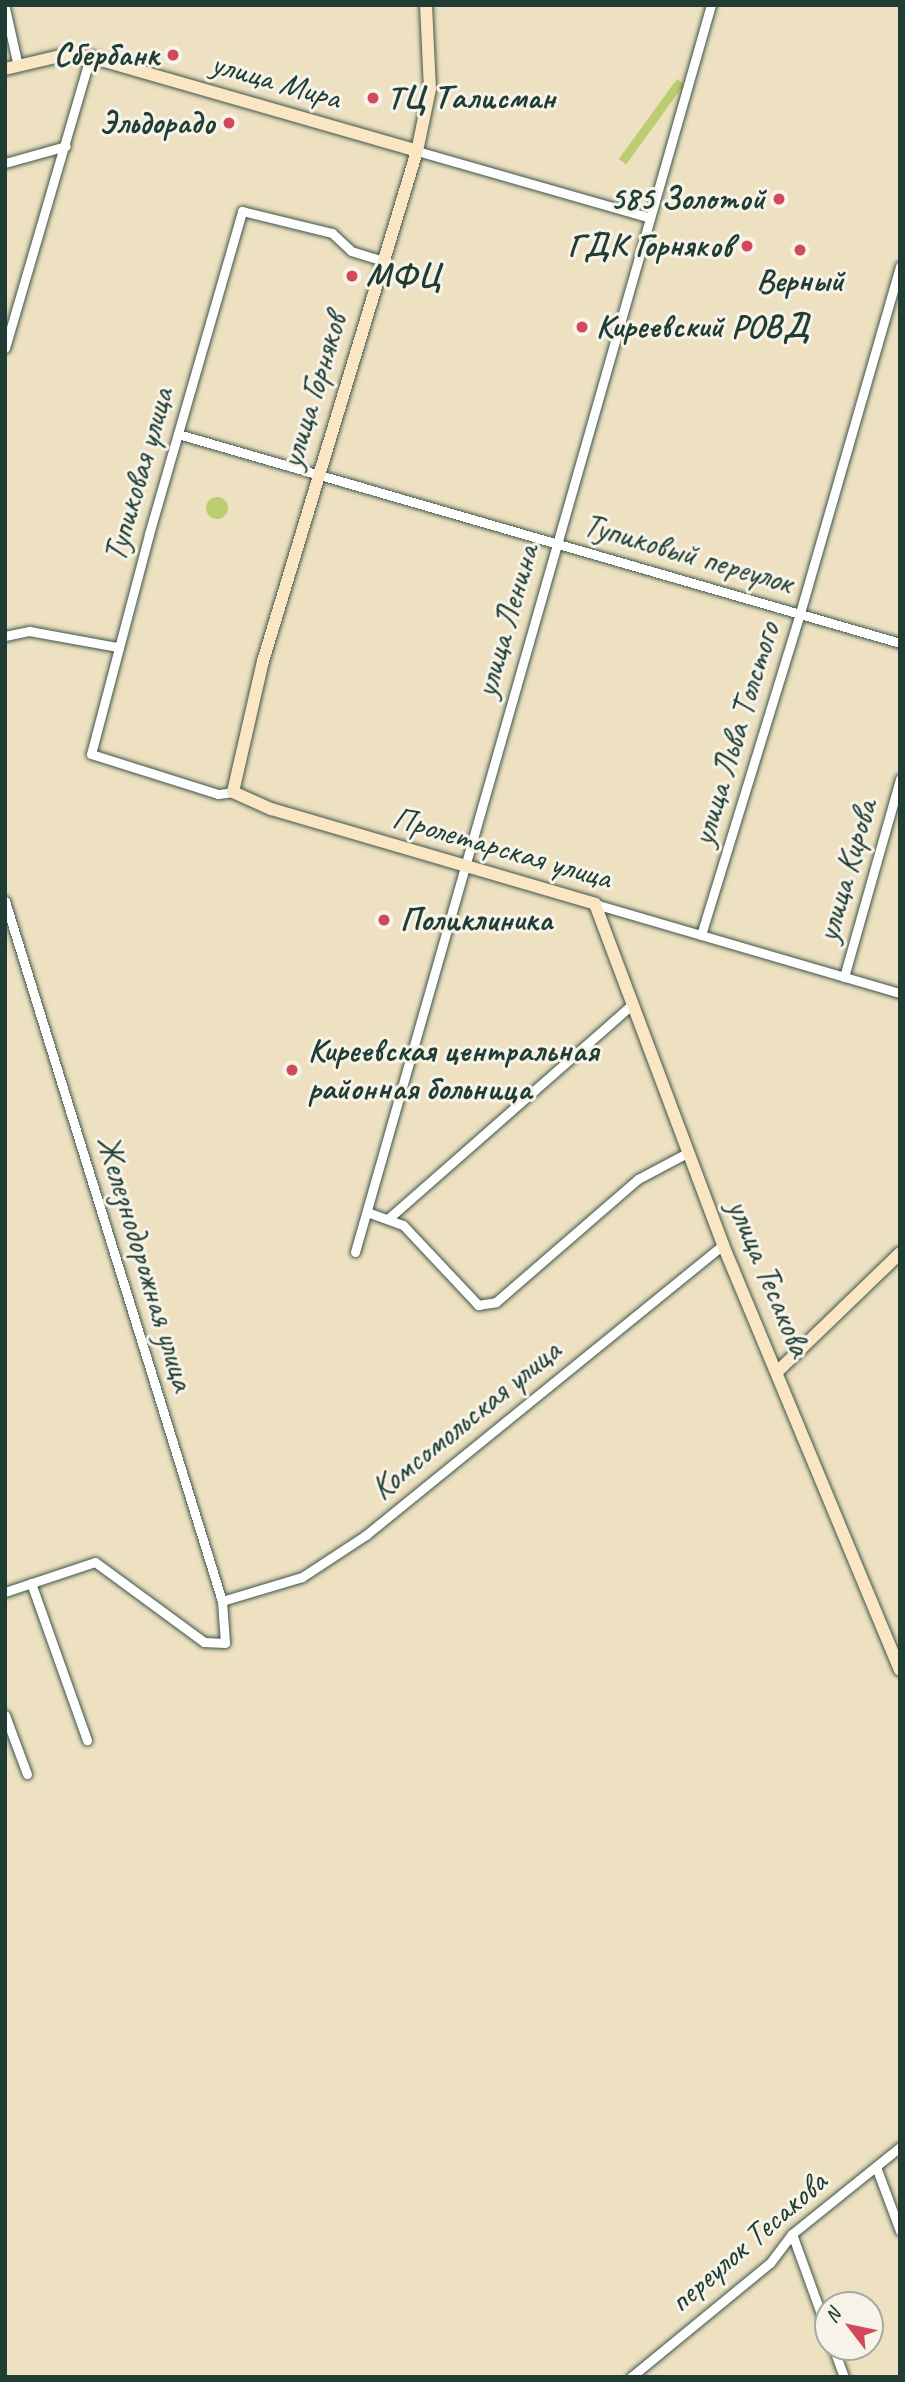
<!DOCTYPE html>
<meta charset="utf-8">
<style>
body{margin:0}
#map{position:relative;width:905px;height:2382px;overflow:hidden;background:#ede1c1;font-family:Caveat,sans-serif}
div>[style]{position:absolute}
.green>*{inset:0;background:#bbcd70;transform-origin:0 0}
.round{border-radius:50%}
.roads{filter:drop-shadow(0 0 2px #3e5649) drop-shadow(0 0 2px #3e5649)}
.street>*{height:9px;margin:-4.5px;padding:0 4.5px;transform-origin:4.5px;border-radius:4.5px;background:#fff}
.secondary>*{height:12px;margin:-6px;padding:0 6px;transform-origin:6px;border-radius:6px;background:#fbe6c4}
.dots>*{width:19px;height:19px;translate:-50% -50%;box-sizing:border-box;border:4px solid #f7f3e8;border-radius:50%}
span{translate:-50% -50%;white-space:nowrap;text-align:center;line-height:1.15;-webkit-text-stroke:6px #f7f3e8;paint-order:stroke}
.poi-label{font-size:33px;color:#1f3d34;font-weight:700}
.right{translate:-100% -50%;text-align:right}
.left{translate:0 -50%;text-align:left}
.street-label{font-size:33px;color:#1f3d34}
.frame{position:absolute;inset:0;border:7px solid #1f3d34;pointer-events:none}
.north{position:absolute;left:814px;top:2291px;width:70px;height:70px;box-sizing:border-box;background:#f7f3e8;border:2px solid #a1aaa0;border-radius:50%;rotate:302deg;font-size:19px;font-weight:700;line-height:28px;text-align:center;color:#1f3d34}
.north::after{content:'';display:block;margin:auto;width:24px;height:32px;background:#d1495b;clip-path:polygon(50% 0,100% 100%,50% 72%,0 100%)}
</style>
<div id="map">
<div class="green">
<i style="left:677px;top:79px;width:9px;height:99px;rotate:36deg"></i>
<i class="round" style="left:206px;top:497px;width:22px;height:22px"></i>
</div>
<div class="roads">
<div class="street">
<i style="left:5px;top:8px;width:59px;rotate:77.4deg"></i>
<i style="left:417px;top:151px;width:242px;rotate:16deg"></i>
<i style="left:5px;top:163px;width:63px;rotate:-15.6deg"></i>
<i style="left:5px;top:348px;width:303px;rotate:-73.7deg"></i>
<i style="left:178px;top:434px;width:752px;rotate:16.14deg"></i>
<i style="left:5px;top:636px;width:25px;rotate:-12deg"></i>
<i style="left:29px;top:631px;width:89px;rotate:10.3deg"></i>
<i style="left:233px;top:792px;width:15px;rotate:172deg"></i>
<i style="left:218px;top:794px;width:133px;rotate:-162.5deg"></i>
<i style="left:91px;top:754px;width:228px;rotate:-75.2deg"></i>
<i style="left:149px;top:534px;width:336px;rotate:-73.9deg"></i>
<i style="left:242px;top:211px;width:93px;rotate:13.7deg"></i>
<i style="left:332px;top:233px;width:26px;rotate:43deg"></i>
<i style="left:351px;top:251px;width:34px;rotate:17deg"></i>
<i style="left:5px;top:901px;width:733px;rotate:72.78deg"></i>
<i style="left:222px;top:1601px;width:42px;rotate:85.9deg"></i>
<i style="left:225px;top:1643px;width:21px;rotate:-177deg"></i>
<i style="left:204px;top:1642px;width:135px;rotate:-143.7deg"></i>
<i style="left:95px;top:1562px;width:95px;rotate:161.6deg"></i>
<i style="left:595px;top:904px;width:318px;rotate:16.3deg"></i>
<i style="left:701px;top:935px;width:337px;rotate:-72.9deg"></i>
<i style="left:800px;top:613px;width:361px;rotate:-73.9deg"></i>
<i style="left:844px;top:977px;width:206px;rotate:-74.2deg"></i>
<i style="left:367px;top:1212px;width:38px;rotate:20deg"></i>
<i style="left:403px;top:1225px;width:110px;rotate:46.8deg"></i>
<i style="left:478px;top:1305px;width:18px;rotate:-9deg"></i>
<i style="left:496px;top:1302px;width:188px;rotate:-40.9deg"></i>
<i style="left:638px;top:1179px;width:55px;rotate:-28deg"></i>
<i style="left:389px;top:1218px;width:325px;rotate:-41.3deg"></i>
<i style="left:355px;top:1252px;width:1297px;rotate:-74.07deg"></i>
<i style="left:31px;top:1583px;width:167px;rotate:70.4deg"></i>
<i style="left:222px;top:1601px;width:84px;rotate:-16.7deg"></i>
<i style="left:302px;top:1577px;width:77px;rotate:-33.3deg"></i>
<i style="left:366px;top:1535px;width:460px;rotate:-39.1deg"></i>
<i style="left:5px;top:1715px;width:63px;rotate:69.6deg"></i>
<i style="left:876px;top:2167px;width:68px;rotate:69.4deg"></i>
<i style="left:792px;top:2234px;width:105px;rotate:70deg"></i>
<i style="left:833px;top:2347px;width:32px;rotate:70deg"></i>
<i style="left:631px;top:2377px;width:180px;rotate:-39.4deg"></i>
<i style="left:770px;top:2263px;width:36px;rotate:-53deg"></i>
<i style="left:792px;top:2234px;width:139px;rotate:-38.9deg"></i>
</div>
<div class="secondary">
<i style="left:426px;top:5px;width:84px;rotate:87.3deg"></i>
<i style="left:430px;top:89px;width:63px;rotate:101.8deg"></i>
<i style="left:417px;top:151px;width:533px;rotate:106.8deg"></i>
<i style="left:263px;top:661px;width:134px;rotate:102.9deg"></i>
<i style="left:233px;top:792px;width:42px;rotate:24.1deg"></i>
<i style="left:271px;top:809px;width:338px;rotate:16.3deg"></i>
<i style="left:595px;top:904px;width:364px;rotate:69.4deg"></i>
<i style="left:723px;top:1245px;width:460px;rotate:67.4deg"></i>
<i style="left:5px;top:69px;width:61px;rotate:-13.3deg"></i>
<i style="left:64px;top:55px;width:26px;rotate:4deg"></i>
<i style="left:90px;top:57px;width:340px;rotate:16deg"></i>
<i style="left:778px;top:1371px;width:170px;rotate:-44deg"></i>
</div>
</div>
<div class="dots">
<i style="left:173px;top:55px;background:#d1495b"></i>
<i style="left:373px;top:98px;background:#d1495b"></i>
<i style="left:229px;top:123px;background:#d1495b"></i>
<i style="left:779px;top:199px;background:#d1495b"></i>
<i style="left:747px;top:246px;background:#d1495b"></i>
<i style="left:800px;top:250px;background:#d1495b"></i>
<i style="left:352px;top:276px;background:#d1495b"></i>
<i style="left:582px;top:327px;background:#d1495b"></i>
<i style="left:384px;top:920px;background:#d1495b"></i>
<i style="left:292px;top:1070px;background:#d1495b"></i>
</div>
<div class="poi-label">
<span class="right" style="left:159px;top:55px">Сбербанк</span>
<span class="left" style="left:387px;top:98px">ТЦ Талисман</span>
<span class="right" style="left:215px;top:123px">Эльдорадо</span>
<span class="right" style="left:765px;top:199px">585 Золотой</span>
<span class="right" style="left:733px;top:246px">ГДК Горняков</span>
<span class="left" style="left:366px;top:276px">МФЦ</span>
<span style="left:800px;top:281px">Верный</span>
<span class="left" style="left:596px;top:327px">Киреевский РОВД</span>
<span class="left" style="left:400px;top:920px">Поликлиника</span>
<span class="left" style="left:308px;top:1070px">Киреевская центральная<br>районная больница</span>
</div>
<div class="street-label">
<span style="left:276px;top:81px;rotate:16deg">улица Мира</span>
<span style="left:314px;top:391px;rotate:-73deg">улица Горняков</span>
<span style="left:139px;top:475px;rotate:-74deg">Тупиковая улица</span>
<span style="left:688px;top:554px;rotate:16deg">Тупиковый переулок</span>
<span style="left:507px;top:621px;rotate:-74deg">улица Ленина</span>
<span style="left:736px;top:734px;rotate:-73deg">улица Льва Толстого</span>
<span style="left:502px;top:848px;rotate:16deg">Пролетарская улица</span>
<span style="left:847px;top:871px;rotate:-74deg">улица Кирова</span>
<span style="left:145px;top:1263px;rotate:73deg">Железнодорожная улица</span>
<span style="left:769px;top:1278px;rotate:67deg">улица Тесакова</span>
<span style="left:466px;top:1420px;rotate:-39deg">Комсомольская улица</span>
<span style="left:748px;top:2242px;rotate:-41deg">переулок Тесакова</span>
</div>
<div class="frame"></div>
<div class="north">N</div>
</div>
